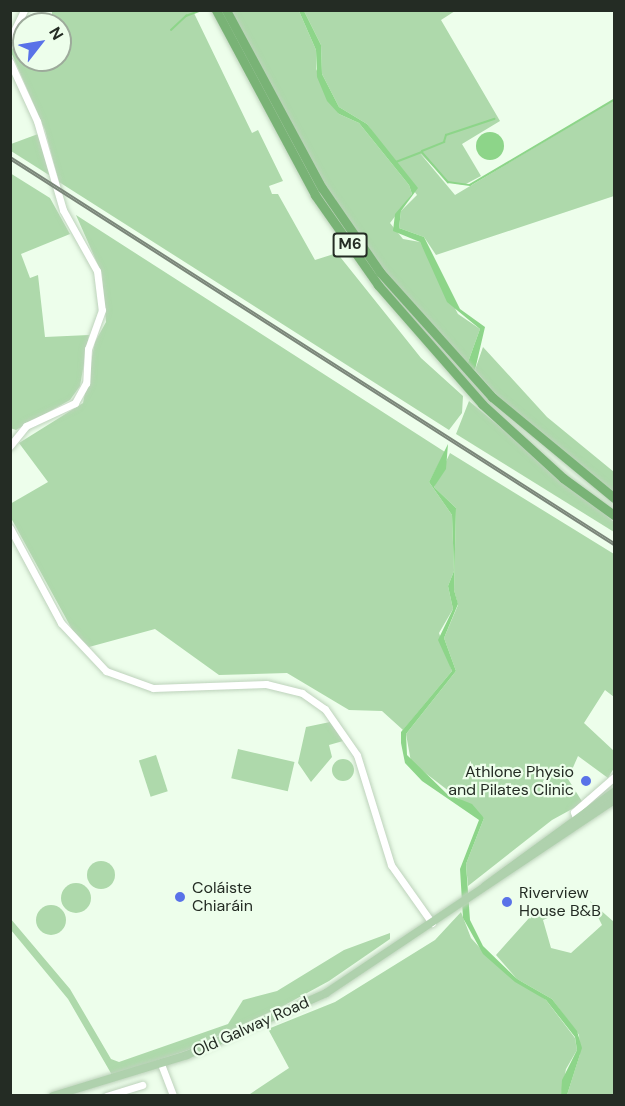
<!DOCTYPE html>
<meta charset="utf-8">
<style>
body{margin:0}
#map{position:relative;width:625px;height:1106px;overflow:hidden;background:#edfeeb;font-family:"DM Sans",sans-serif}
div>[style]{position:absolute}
.green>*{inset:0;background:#aed9ab;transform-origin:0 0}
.round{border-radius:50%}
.water>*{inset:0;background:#8dd589}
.stream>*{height:1.5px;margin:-0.75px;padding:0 0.75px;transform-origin:0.75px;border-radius:0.75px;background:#8dd589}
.roads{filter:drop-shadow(0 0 2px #bdd2bb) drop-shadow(0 0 2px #bdd2bb)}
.minor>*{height:7px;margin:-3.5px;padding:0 3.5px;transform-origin:3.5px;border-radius:3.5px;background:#fff}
.major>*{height:8px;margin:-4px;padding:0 4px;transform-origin:4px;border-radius:4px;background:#afd1ad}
.highway>*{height:9px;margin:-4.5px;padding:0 4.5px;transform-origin:4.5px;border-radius:4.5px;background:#79b376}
.rail>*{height:4px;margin-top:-2px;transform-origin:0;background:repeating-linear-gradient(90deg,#edfeeb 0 4.5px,#7b877a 0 9px);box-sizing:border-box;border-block:2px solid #7b877a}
.dots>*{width:16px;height:16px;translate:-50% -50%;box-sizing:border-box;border:3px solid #edfeeb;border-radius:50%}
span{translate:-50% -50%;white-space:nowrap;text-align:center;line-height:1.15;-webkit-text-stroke:4.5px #edfeeb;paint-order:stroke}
.shield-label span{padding:2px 4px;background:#edfeeb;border:2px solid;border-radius:4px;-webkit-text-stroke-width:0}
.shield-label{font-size:15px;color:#242c24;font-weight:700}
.poi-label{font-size:16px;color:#242c24}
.right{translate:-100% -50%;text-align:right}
.left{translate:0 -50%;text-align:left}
.street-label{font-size:16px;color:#242c24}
.frame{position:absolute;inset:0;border:12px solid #242c24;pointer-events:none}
.north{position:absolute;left:12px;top:12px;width:60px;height:60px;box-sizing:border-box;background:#edfeeb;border:2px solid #9daa9b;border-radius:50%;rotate:59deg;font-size:16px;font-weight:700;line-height:24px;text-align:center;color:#242c24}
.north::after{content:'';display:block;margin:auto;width:21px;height:27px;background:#5972e8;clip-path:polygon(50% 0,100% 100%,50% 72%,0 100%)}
</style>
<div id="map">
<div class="green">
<i style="clip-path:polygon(evenodd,52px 11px,193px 11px,252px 133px,258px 130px,283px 181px,269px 186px,272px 194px,278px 194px,315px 260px,337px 253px,421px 358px,463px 396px,462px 413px,449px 430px,59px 182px,45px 130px,11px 52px,24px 18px,52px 18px,52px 11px,24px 24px,60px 24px,60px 60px,24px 60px,24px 24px)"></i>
<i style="clip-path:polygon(231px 11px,299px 11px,316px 50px,316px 69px,339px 114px,359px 123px,409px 185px,412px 194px,390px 223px,403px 239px,420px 242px,458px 314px,480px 329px,467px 365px,382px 267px,330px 193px)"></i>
<i style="clip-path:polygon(304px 11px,455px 11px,441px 20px,500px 121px,462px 144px,481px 176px,464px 185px,448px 182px,419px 152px,455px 195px,614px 100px,614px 196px,436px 255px,424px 237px,399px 228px,401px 211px,417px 195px,367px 124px,339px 107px,322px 74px,321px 45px)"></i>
<i style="clip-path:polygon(38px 134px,51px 174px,49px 175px,11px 151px,11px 144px)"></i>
<i style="clip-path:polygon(10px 173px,50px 198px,70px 234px,21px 254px,30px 278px,38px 275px,45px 337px,89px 335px,80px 386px,70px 400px,16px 430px,10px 428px)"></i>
<i style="clip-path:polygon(76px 215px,445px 452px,429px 482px,452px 515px,454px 571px,448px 586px,453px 609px,439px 633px,452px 671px,403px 730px,382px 711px,349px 710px,287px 673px,219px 675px,155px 629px,89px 647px,74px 633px,11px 518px,10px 504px,48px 482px,19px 443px,83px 403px,95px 342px,106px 322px,102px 274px)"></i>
<i style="clip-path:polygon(483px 347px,547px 417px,614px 472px,614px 494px,500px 399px,475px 370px)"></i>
<i style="clip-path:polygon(469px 401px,614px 522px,614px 532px,456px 434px)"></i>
<i style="clip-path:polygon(450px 453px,614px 554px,614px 697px,605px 690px,584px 723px,614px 751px,614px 768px,608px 778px,578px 756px,568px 779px,583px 803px,552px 820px,468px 886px,466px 864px,484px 818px,411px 762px,406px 734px,456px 671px,444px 638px,458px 605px,454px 590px,456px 508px,434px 487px)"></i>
<i style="clip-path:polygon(330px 722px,343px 741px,329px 745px,332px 757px,311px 782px,298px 763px,306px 727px)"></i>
<i style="left:238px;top:749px;width:58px;height:30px;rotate:13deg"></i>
<i style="left:156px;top:755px;width:38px;height:18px;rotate:72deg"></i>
<i class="round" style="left:332px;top:759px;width:22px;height:22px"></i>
<i class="round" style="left:87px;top:861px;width:28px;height:28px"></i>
<i class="round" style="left:61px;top:883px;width:30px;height:30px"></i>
<i style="clip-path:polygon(590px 901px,614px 922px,614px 1095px,567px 1095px,580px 1054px,579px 1035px,552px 999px,517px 979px,496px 955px,530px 917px,528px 912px,547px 909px,550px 917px,543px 920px,551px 948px,571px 953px,602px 925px)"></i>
<i class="round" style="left:36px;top:905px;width:30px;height:30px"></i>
<i style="clip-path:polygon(461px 912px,471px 938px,490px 959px,546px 1000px,575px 1038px,577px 1050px,566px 1069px,561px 1095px,247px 1096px,289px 1068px,268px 1029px,335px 1002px,435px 940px)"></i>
<i style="clip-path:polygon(10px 918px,70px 989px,111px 1059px,119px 1062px,228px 1024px,243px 1000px,277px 991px,344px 950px,390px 933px,390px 939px,329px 981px,285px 1005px,188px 1050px,112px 1075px,68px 999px,11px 930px)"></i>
</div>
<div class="water">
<i style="clip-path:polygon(299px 11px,304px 11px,321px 45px,322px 74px,339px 107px,367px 124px,418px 188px,401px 211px,399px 228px,424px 237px,460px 309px,485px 327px,475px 370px,467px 365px,480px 329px,447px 302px,420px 242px,393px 231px,395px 214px,412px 194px,409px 185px,359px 123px,339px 114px,327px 101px,317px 77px,316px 50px)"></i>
<i class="round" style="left:476px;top:132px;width:28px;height:28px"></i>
<i style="clip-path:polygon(448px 444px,446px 469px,434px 487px,456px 508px,454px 590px,458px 604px,444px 638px,456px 671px,406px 734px,407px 755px,447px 794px,472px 804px,484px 818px,466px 864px,470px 920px,483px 946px,517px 979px,552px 999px,577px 1031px,582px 1048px,567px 1095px,561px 1095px,562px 1080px,577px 1050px,575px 1037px,546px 1000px,515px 982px,483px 954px,463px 918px,460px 869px,479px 820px,422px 781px,405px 763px,401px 743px,401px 732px,452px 671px,438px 640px,453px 609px,448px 586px,454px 571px,452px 515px,429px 482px)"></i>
</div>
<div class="stream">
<i style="left:171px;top:30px;width:21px;rotate:-43deg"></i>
<i style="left:186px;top:16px;width:17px;rotate:-21deg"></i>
<i style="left:422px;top:151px;width:24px;rotate:-22deg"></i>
<i style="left:444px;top:142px;width:7px;rotate:-74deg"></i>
<i style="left:446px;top:135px;width:51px;rotate:-18.4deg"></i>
<i style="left:396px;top:162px;width:28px;rotate:-21deg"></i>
<i style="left:422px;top:152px;width:40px;rotate:49deg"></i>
<i style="left:448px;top:182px;width:22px;rotate:8deg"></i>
<i style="left:470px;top:185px;width:167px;rotate:-30.6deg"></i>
</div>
<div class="roads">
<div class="minor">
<i style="left:10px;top:39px;width:32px;rotate:-64deg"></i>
<i style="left:10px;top:62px;width:65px;rotate:65.4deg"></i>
<i style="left:37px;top:121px;width:93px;rotate:73.7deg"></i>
<i style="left:63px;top:210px;width:70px;rotate:60.9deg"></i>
<i style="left:97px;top:271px;width:39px;rotate:83deg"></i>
<i style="left:102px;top:310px;width:41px;rotate:109.7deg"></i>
<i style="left:88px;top:349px;width:34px;rotate:93deg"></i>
<i style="left:86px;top:383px;width:23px;rotate:119deg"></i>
<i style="left:75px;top:403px;width:54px;rotate:154.9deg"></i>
<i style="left:26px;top:426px;width:26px;rotate:129deg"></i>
<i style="left:10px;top:528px;width:108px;rotate:61.8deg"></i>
<i style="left:61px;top:623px;width:66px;rotate:46.8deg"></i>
<i style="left:106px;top:671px;width:50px;rotate:19.9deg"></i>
<i style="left:153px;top:688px;width:113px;rotate:-2deg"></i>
<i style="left:266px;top:684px;width:37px;rotate:14deg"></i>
<i style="left:302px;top:693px;width:28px;rotate:35deg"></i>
<i style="left:325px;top:709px;width:56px;rotate:55.2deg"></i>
<i style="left:357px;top:755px;width:115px;rotate:72.8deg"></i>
<i style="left:391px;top:865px;width:71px;rotate:54.7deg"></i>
<i style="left:576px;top:818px;width:6px;rotate:-108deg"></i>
<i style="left:574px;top:812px;width:53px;rotate:-41.2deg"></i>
<i style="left:161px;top:1064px;width:34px;rotate:69deg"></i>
<i style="left:106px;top:1096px;width:38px;rotate:-17deg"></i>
</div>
<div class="major">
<i style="left:485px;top:886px;width:160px;rotate:-36.1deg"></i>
<i style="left:53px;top:1096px;width:140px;rotate:-17deg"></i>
<i style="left:187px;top:1055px;width:152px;rotate:-24deg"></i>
<i style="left:326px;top:993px;width:347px;rotate:-33.8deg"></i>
</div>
<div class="highway">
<i style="left:216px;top:10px;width:210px;rotate:61.8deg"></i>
<i style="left:315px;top:195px;width:110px;rotate:55deg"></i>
<i style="left:378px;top:285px;width:158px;rotate:48.8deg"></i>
<i style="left:482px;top:404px;width:110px;rotate:42.4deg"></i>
<i style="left:563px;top:478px;width:63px;rotate:36deg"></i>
<i style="left:226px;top:10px;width:202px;rotate:61.7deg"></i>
<i style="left:322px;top:188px;width:102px;rotate:55.4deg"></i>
<i style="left:380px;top:272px;width:168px;rotate:48.1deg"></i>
<i style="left:492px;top:397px;width:158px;rotate:39.6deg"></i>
</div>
</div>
<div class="rail">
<i style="left:10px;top:158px;width:717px;rotate:32.58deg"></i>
</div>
<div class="dots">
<i style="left:586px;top:781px;background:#5972e8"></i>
<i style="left:180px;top:897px;background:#5972e8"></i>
<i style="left:507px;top:902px;background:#5972e8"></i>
</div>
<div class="shield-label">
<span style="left:350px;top:245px">M6</span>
</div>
<div class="poi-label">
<span class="right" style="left:574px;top:781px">Athlone Physio<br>and Pilates Clinic</span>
<span class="left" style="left:192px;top:897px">Coláiste<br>Chiaráin</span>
<span class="left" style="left:519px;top:902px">Riverview<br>House B&amp;B</span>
</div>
<div class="street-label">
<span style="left:251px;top:1027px;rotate:-24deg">Old Galway Road</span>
</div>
<div class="frame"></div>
<div class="north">N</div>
</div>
